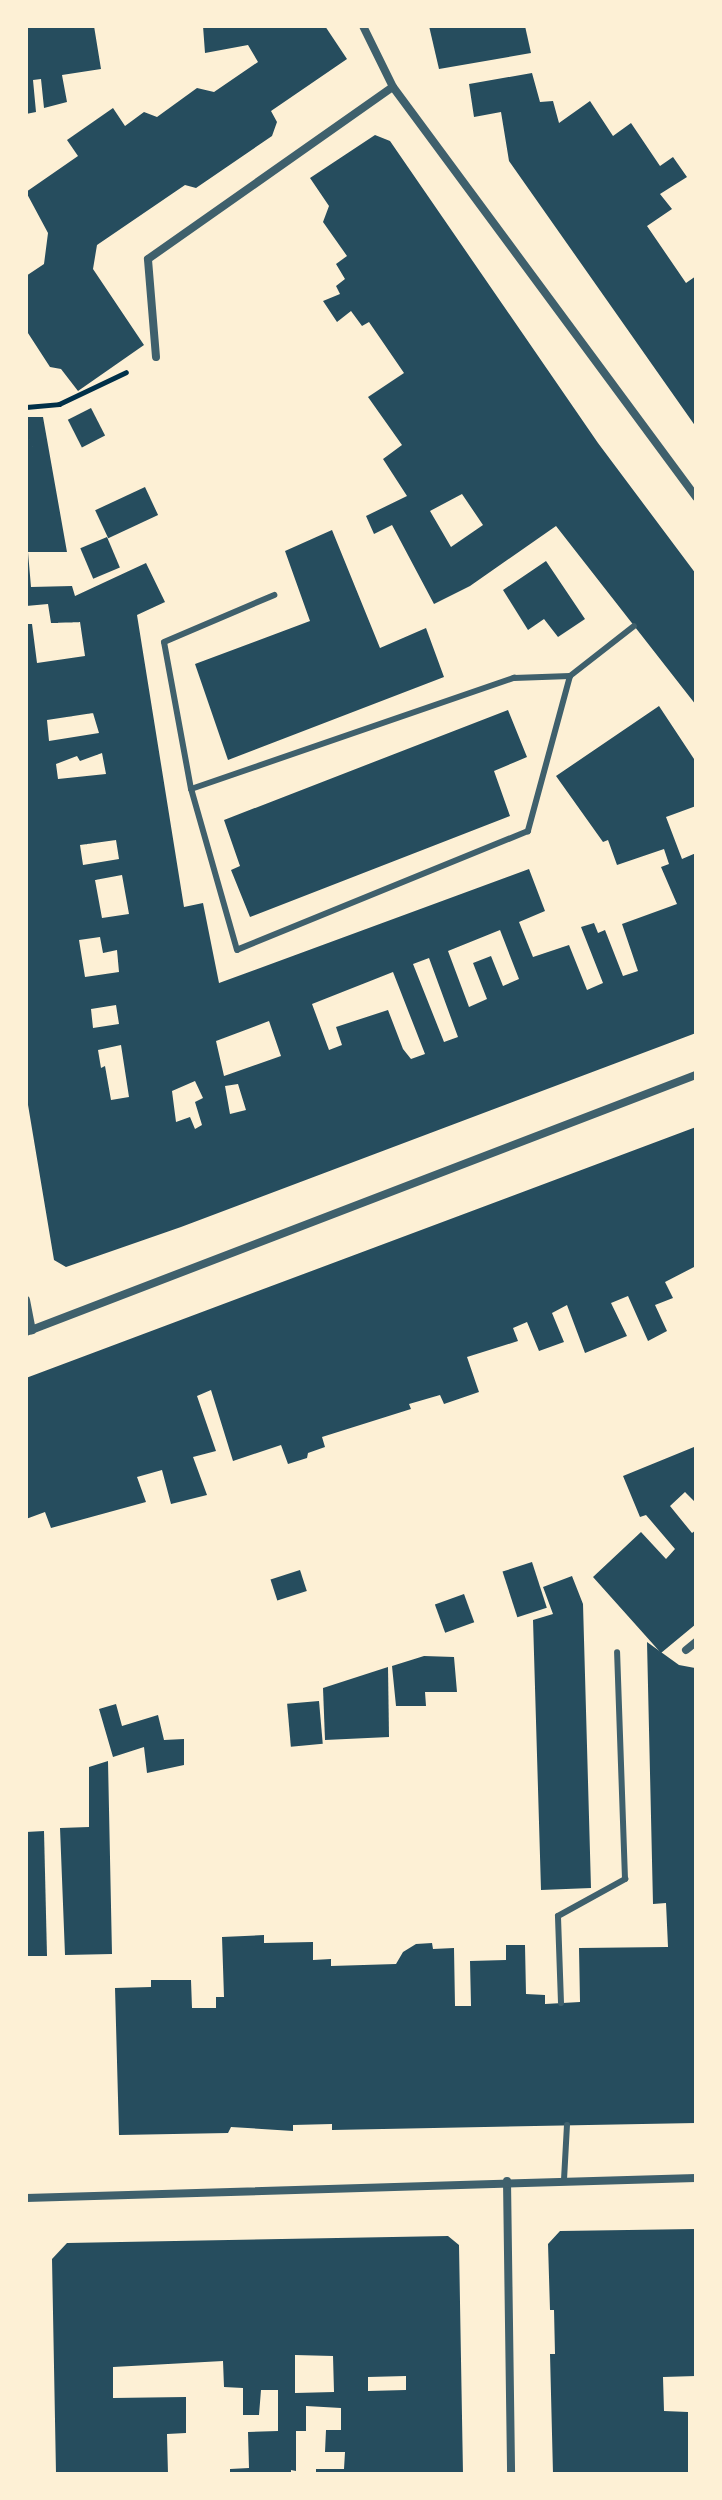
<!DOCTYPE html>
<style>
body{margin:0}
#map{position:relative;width:722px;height:2500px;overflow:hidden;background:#fdf0d5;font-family:"Crimson Pro",serif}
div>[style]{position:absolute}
.building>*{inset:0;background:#264d5e;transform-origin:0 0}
.path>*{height:5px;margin:-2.5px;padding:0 2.5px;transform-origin:2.5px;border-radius:2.5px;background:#003049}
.service>*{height:6px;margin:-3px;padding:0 3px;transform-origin:3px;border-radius:3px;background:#3f606c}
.minor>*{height:8px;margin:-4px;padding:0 4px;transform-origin:4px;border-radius:4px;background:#3f606c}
span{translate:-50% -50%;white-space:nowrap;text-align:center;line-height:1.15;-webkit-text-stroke:7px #fdf0d5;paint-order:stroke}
.frame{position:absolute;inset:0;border:28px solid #fdf0d5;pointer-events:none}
</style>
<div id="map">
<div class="building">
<i style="clip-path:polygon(26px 26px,94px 26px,101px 69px,62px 75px,67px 102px,44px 108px,41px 79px,33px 80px,36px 112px,26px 114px)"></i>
<i style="clip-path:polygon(203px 26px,325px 26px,347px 59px,271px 111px,277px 122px,272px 136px,196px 188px,185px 185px,97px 245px,93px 269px,144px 345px,78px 391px,61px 369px,50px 367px,26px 330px,26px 276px,44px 264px,48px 233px,26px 192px,78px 156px,67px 140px,113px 108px,125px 126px,144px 112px,157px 117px,197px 88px,214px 92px,258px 62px,248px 45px,205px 53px)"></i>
<i style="clip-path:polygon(429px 26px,525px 26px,531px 53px,439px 69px)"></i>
<i style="clip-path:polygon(532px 73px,540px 102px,553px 101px,559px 123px,590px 101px,613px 136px,631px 123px,660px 166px,673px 157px,687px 177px,660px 194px,672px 209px,647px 226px,686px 283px,696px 276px,696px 427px,509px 161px,501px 112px,474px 117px,469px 84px)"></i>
<i style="clip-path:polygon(evenodd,375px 135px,390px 141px,598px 443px,696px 574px,696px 705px,556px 526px,470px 586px,434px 604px,392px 525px,374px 534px,366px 516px,407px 496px,383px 459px,402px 445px,368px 397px,404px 373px,369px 322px,362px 326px,351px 311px,337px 322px,323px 301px,340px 294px,336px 286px,345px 279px,336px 264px,347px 256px,323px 222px,329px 206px,310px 178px,375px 135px,462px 494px,483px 525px,451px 547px,430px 511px,462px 494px)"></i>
<i style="left:91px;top:408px;width:31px;height:26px;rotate:63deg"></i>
<i style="clip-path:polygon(evenodd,26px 417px,43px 417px,67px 552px,28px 552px,31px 587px,72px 586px,75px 596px,146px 563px,165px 602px,137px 615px,184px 907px,203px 903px,219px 983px,529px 869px,545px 911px,519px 922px,533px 957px,569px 945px,587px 990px,603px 983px,581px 927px,594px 923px,598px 933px,605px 930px,623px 976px,638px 971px,622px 924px,677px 904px,661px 867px,669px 864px,664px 849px,617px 865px,608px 840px,603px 842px,556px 776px,659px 706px,696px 762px,696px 806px,666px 817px,682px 859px,696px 853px,696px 1033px,181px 1227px,66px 1267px,54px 1260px,26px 1093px,26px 624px,32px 624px,37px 663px,85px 656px,80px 622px,51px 623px,48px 604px,26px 606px,26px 417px,93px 713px,99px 733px,49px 741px,47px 720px,93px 713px,26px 417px,102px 753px,106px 774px,58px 779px,56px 764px,77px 756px,80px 761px,102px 753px,26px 417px,116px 840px,119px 859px,83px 865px,80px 845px,116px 840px,26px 417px,122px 875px,129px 914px,102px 918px,95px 880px,122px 875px,26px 417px,500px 930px,519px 979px,503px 986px,491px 956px,473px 963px,487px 999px,469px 1007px,448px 951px,500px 930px,26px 417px,100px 937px,103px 953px,117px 950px,119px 972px,85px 977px,79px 940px,100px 937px,26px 417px,429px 958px,458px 1037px,444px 1042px,413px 964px,429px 958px,26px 417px,393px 972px,425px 1054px,411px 1059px,403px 1049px,388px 1010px,336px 1027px,342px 1045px,329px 1050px,312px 1004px,393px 972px,26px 417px,116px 1005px,119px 1024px,93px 1028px,91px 1009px,116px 1005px,26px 417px,269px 1021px,281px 1056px,224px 1076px,216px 1041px,269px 1021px,26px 417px,121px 1045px,129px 1097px,111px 1100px,105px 1066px,101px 1068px,98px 1050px,121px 1045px,26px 417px,195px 1081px,203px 1098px,195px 1102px,202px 1125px,195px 1129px,190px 1117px,176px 1122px,172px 1091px,195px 1081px,26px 417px,238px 1084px,246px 1110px,230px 1114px,225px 1086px,238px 1084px)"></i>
<i style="left:145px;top:487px;width:31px;height:55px;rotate:65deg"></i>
<i style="clip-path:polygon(332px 530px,380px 648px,426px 628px,444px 677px,228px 760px,195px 664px,310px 621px,285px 551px)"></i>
<i style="left:107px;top:537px;width:33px;height:29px;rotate:67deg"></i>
<i style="clip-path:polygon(546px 561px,585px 619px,558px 637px,544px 619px,528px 630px,503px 590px)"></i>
<i style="clip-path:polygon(508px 710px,527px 757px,494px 771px,510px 816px,250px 917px,231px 870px,240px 866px,224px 820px)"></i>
<i style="clip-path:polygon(696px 1127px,696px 1266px,665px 1282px,673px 1298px,655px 1305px,667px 1331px,648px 1341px,628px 1296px,611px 1303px,627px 1336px,585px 1353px,567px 1305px,552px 1313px,564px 1342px,539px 1351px,527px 1322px,513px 1328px,518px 1341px,467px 1357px,479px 1392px,444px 1404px,440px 1395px,409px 1404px,411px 1409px,322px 1437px,325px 1447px,308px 1453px,307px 1458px,288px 1464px,281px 1445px,233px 1461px,211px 1390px,197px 1396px,216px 1451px,193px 1457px,207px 1495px,171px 1504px,162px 1470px,137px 1477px,146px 1502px,51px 1528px,45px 1512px,26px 1519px,26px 1378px)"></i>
<i style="clip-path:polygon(694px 1447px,696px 1503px,685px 1492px,670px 1506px,692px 1533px,696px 1530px,696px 1624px,661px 1653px,593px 1577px,641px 1532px,666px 1559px,675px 1549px,646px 1515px,640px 1517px,623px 1476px)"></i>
<i style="left:532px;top:1562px;width:48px;height:31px;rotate:72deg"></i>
<i style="left:300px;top:1570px;width:22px;height:31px;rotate:72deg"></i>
<i style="clip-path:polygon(572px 1576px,583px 1604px,591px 1888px,541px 1890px,533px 1620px,553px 1614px,543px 1587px)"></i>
<i style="left:464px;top:1594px;width:30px;height:31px;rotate:70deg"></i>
<i style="clip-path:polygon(647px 1642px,679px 1665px,695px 1668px,696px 2123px,332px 2130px,332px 2124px,293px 2125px,293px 2131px,231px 2127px,228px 2133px,119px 2135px,115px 1988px,151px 1987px,151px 1980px,191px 1980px,192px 2008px,216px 2008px,216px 1997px,224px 1997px,222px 1937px,264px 1935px,264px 1943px,313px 1942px,313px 1960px,331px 1959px,331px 1966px,396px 1964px,403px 1952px,416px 1944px,432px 1943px,433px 1949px,454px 1948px,455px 2006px,471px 2006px,470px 1961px,506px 1960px,506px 1945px,525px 1945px,526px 1994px,545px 1995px,545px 2004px,580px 2002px,579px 1948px,668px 1947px,666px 1903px,653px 1904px)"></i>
<i style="clip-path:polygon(424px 1656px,454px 1657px,457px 1692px,425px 1692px,426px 1706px,396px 1706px,392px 1666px)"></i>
<i style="clip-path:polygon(388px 1667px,389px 1737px,325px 1740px,323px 1688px)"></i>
<i style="left:319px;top:1701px;width:43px;height:32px;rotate:85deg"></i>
<i style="clip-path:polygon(116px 1704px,122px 1726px,158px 1715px,164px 1740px,184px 1739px,184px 1765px,147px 1773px,144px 1747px,113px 1757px,99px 1709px)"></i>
<i style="clip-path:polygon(108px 1761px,112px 1954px,65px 1955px,60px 1828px,89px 1827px,89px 1767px)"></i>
<i style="clip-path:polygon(44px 1831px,47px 1956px,26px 1956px,26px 1832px)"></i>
<i style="clip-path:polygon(696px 2229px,696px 2376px,663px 2377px,664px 2411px,688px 2412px,688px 2474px,553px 2474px,550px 2354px,555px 2354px,554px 2310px,550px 2310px,548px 2244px,560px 2231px)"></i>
<i style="clip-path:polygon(evenodd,448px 2236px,459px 2245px,463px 2474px,316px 2474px,316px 2469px,344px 2469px,345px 2452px,325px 2452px,326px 2430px,341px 2430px,341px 2408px,306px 2406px,306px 2431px,296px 2431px,296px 2471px,291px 2470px,291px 2474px,230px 2474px,230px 2469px,249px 2468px,248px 2432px,278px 2431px,278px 2390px,261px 2390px,259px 2415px,243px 2415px,243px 2388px,224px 2387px,223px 2361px,113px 2367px,113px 2398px,186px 2397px,186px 2433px,167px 2434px,168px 2474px,56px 2474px,52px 2259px,67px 2243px,448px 2236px,295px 2355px,333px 2356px,334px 2392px,295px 2393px,295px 2355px,448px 2236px,406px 2376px,406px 2390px,368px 2391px,368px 2377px,406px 2376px)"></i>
</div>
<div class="path">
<i style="left:26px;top:407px;width:33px;rotate:-5deg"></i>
<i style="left:59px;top:404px;width:74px;rotate:-25.5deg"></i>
</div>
<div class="service">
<i style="left:570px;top:676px;width:161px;rotate:105.2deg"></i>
<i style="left:528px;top:831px;width:314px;rotate:157.8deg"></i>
<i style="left:237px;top:950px;width:167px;rotate:-105.9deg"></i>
<i style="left:191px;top:789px;width:342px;rotate:-19deg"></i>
<i style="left:514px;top:678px;width:56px;rotate:-2deg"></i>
<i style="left:570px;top:676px;width:81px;rotate:-38deg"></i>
<i style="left:191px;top:789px;width:149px;rotate:-100.4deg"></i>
<i style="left:164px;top:642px;width:120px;rotate:-23.1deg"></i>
<i style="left:561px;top:2003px;width:87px;rotate:-92deg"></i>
<i style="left:558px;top:1916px;width:77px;rotate:-28.9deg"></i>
<i style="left:625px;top:1879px;width:227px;rotate:-92deg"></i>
<i style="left:564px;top:2180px;width:55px;rotate:-86.9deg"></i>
</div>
<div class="minor">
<i style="left:363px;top:26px;width:68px;rotate:63.8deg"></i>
<i style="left:393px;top:87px;width:510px;rotate:53.53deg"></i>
<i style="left:156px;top:357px;width:98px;rotate:-94.7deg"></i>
<i style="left:148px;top:259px;width:299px;rotate:-35.1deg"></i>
<i style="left:26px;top:1300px;width:31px;rotate:79deg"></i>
<i style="left:26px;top:1332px;width:718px;rotate:-20.99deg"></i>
<i style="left:686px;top:1650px;width:13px;rotate:-39deg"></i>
<i style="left:507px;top:2181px;width:293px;rotate:89.2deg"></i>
<i style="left:26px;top:2198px;width:670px;rotate:-1.71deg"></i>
</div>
<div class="frame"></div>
</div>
